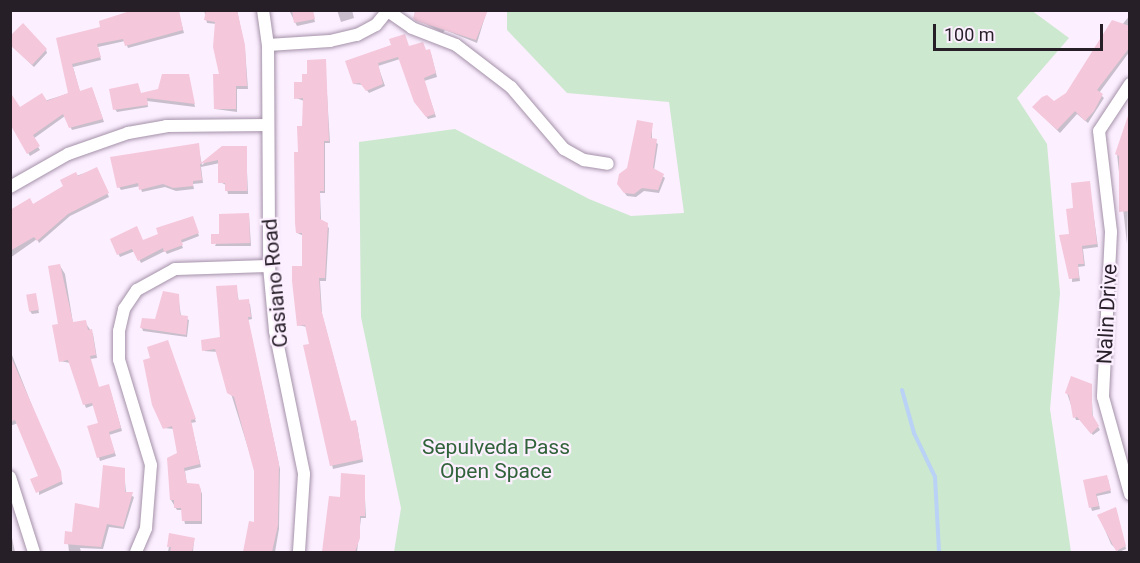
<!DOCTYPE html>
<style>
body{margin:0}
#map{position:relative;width:1140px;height:563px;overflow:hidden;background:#fcefff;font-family:Roboto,sans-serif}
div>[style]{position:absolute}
.green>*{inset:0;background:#cce8cf}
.shadow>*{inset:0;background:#0003}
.stream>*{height:4px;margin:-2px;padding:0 2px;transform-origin:2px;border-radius:2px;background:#b9d2f5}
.building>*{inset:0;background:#f4c7da;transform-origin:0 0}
.roads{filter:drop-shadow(0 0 2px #a491a9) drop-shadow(0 0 2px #a491a9)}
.street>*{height:12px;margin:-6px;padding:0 6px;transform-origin:6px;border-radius:6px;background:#fff}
span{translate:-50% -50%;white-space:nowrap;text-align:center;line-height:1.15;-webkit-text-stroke:4.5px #fcefff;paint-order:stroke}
.street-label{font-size:21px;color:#261f28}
.park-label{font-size:21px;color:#30633a}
.frame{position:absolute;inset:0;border:12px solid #261f28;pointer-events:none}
.scale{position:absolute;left:933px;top:24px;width:170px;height:27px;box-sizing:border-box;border:3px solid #261f28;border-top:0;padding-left:8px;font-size:18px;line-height:21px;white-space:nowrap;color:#261f28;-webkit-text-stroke:4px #fcefff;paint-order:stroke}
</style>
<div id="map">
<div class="green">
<i style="clip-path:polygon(507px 11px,1031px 10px,1069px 38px,1017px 98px,1047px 144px,1060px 293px,1050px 409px,1071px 552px,394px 552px,401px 508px,361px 317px,359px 142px,455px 129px,589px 199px,631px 216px,684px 213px,669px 102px,567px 93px,507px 30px)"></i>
</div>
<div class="shadow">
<i style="clip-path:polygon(178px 10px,184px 33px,128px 48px,125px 41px,98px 47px,101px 60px,73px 67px,80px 92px,93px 91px,104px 122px,72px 130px,65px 116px,33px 139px,40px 150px,30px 156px,10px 123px,19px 109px,70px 93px,57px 39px)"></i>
<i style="clip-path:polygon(204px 10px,237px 10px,245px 49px,248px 89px,237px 89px,237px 112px,215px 109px,221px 75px,217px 24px,207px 23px)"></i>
<i style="clip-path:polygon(289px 10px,312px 10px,315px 22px,297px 26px)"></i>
<i style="clip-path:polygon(337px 10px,352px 10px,354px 18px,341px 22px)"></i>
<i style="clip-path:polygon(487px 10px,477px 43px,445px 30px,443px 33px,414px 18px,415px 10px)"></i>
<i style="clip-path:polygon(1130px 15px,1130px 51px,1099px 93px,1104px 98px,1088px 123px,1077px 114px,1060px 133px,1034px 108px,1054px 103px,1067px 94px)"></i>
<i style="clip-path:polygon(10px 44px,46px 50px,47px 53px,34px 67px)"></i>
<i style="clip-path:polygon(409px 48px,431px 54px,437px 77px,424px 81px,436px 117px,428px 119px,418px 105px,400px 59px,378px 66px,385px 86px,369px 93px,363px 85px,354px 84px,347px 62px)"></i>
<i style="clip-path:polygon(325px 61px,330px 143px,325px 143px,325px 193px,320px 193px,321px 221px,329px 228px,326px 281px,320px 281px,322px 314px,351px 423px,357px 425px,363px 462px,333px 469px,305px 346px,311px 345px,307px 327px,298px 325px,304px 268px,304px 236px,297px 233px,304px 101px,296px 98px,309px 75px)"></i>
<i style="clip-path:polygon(188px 76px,195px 107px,147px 101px,148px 107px,117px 112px,115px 109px)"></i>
<i style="clip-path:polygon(652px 124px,652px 140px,658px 144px,654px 170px,665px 178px,659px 193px,644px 191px,636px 197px,627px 196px,621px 188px)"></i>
<i style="clip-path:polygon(1126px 125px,1130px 126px,1127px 244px,1117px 154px)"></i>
<i style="clip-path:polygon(198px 145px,202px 165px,222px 148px,246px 148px,248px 194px,228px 194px,226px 185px,220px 182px,220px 163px,201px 167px,203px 183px,193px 184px,194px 189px,176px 191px,165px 187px,142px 192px,140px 186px,121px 190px,119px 187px)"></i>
<i style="clip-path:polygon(96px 169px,109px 197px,70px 216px,39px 243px,37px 239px,10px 258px,10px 211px,33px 206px,65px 186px,62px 181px)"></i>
<i style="clip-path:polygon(1089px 183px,1098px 247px,1083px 249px,1085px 266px,1078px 267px,1080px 281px,1072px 282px,1074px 210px)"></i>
<i style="clip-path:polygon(249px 215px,251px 246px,215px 246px,220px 235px)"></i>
<i style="clip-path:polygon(194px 221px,199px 236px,181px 243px,183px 248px,167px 254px,165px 251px,141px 263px,135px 251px,120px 257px,112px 240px,143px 242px)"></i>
<i style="clip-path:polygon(60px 266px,65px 274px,73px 323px,85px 322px,93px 334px,97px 358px,90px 359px,99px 389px,110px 389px,122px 431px,109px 435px,116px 456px,100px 461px,89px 427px,100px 424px,94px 405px,86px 408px,70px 363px,60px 361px)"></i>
<i style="clip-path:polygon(236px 286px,239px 302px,250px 304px,252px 319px,248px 320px,280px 469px,279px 529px,275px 552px,246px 552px,250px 523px,256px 524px,255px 470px,218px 352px,204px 351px,222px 338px)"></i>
<i style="clip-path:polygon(35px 294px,39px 313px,32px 314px,30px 311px)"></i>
<i style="clip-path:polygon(178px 295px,181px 316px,189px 320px,187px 337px,143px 331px,142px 328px,156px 321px)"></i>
<i style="clip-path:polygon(169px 345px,196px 422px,191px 423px,201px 467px,185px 471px,187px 485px,200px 488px,202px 494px,202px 524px,185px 524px,182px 510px,177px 510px,171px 500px,179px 453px,174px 429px,164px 428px,152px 359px)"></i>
<i style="clip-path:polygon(10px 350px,63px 484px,39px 495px,39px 477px,18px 423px,10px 426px)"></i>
<i style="clip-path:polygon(1091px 385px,1093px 418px,1100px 430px,1093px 435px,1080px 420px,1076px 420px,1067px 393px)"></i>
<i style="clip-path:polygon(124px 470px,126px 493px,134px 497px,124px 529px,109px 527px,103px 549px,80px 548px,81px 552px,69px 552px,67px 533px,74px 533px,100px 509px)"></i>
<i style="clip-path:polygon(364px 479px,366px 518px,361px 518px,357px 552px,324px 552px,330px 498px,341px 498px)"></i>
<i style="clip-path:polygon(1108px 479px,1111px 493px,1097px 496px,1100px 509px,1092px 511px,1084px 482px)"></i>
<i style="clip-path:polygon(1116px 509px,1126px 549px,1119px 552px,1111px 544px,1099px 516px)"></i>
<i style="clip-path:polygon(11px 533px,15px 552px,10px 552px)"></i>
<i style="clip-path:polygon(171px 534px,194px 539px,193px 552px,168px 552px)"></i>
</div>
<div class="stream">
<i style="left:902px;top:390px;width:45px;rotate:74.4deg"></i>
<i style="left:914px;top:433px;width:49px;rotate:64.5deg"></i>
<i style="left:935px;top:477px;width:75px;rotate:86.9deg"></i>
</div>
<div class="building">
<i style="clip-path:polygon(133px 10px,179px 10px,183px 30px,125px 46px,123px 39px,97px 44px,101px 57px,72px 64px,80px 91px,92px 87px,103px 119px,69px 128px,63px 114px,33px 135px,40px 146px,27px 154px,10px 124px,10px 92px,20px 107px,42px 93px,47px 101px,68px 93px,56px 38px,100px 27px,99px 21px)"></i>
<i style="clip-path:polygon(206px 10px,237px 10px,245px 45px,247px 86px,236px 86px,236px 109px,214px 109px,213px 74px,219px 74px,213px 47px,215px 22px,204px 20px)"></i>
<i style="clip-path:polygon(292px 10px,313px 10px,315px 19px,294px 23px)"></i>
<i style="clip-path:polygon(416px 10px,488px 10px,476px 40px,416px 21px,413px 18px)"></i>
<i style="clip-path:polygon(1112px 20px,1130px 26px,1130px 47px,1097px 90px,1103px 94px,1094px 111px,1085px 121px,1075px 111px,1057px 130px,1032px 107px,1042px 97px,1047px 95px,1054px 101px,1066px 93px)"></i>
<i style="clip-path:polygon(23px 23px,47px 49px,32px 65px,10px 45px,10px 36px)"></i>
<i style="clip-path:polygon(405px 34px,409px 46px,423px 42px,426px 50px,430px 49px,436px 73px,424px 78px,435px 114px,426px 117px,414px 102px,398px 57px,378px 63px,383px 84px,366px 91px,360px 83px,353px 84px,345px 61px,391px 45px,389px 39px)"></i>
<i style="clip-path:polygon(326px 59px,329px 141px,324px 141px,324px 191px,320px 191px,320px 219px,328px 223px,325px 278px,319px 278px,321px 309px,351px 421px,356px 420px,363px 459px,330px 466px,303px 345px,309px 344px,305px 325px,297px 326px,292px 281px,292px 266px,302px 266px,302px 233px,296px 233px,295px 223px,294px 152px,298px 152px,297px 126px,302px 126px,303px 98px,294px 99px,294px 82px,302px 82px,302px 74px,307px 74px,307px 60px)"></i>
<i style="clip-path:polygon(162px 74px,189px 74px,195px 104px,147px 98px,148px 105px,113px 110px,109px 89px,138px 83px,141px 93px,158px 89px)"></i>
<i style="clip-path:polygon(1129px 113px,1130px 211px,1119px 212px,1119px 156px,1115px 154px)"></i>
<i style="clip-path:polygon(637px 120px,653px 123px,651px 138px,657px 139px,653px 168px,664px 174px,658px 190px,642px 188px,634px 194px,624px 193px,617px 184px,619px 174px,627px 168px)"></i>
<i style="clip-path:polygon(199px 143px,201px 163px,222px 146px,247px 146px,247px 191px,225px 191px,225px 183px,218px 183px,218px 160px,200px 164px,202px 180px,193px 181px,193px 186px,173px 188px,163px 184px,139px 190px,138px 183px,117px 188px,110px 157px)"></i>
<i style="clip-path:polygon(97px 167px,109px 193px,68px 214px,37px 241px,34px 237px,10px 251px,10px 210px,30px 198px,33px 204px,63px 186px,60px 180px,76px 172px,78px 176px)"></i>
<i style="clip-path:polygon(1090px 181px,1097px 244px,1082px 246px,1084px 264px,1078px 264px,1079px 278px,1069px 279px,1059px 235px,1069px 234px,1066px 209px,1073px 208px,1071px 183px)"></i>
<i style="clip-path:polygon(249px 213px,250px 243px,211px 244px,211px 234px,219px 234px,219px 214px)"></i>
<i style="clip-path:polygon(193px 216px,199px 233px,181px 240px,183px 245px,164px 252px,163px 248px,138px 261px,132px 249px,117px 255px,110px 239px,137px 226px,143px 240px,158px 234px,156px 228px)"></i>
<i style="clip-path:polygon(60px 264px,73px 322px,86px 320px,88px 330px,92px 329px,96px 355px,90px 356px,99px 387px,109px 384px,121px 428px,109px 432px,115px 453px,97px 458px,87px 426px,98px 423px,92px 403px,83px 405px,68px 360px,59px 362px,52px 325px,58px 324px,48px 266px)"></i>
<i style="clip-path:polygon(237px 285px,238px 300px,249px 299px,251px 317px,248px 317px,279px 464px,278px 525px,272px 552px,243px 552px,249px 521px,254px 522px,254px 471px,234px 397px,227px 393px,215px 349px,202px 351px,201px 340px,220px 337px,216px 286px)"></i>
<i style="clip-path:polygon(163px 291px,179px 294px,180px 315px,188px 316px,186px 335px,140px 328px,142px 318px,155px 319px)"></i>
<i style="left:36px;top:293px;width:17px;height:10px;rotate:80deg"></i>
<i style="clip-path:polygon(168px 340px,196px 419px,191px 420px,200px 464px,184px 468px,187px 483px,199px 484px,201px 490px,201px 521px,182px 521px,181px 508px,174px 508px,174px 500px,170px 500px,167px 458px,177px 453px,172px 426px,163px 429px,152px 405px,143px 360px,150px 358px,147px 347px)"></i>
<i style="clip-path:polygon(11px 357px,61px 471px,62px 481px,36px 493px,30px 479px,38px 476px,15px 420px,10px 422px)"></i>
<i style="clip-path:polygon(1071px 376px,1092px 384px,1092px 414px,1099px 426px,1091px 434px,1077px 417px,1073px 418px,1069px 395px,1065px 393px)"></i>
<i style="clip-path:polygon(103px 465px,125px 468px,125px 492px,133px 492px,123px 527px,107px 524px,101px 547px,64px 544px,65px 531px,72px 532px,75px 503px,99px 508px)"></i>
<i style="clip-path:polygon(341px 473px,365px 475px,365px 516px,360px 516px,360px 538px,355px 552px,322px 552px,329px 496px,340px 497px)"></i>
<i style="clip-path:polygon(1107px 475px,1111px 490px,1096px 494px,1099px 506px,1089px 508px,1083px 480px)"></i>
<i style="clip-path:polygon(1116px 507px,1126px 546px,1116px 551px,1097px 515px)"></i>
<i style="clip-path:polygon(169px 533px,195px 538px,192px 552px,170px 552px,171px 547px,167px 547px)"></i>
</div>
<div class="roads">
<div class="street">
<i style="left:263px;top:10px;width:35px;rotate:82deg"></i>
<i style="left:268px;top:45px;width:221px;rotate:89.7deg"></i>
<i style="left:269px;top:266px;width:65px;rotate:84.7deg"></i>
<i style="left:275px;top:331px;width:146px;rotate:78.5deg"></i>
<i style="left:304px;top:474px;width:78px;rotate:93.7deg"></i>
<i style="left:388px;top:11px;width:29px;rotate:35deg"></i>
<i style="left:412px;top:28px;width:47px;rotate:21.1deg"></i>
<i style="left:456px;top:45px;width:69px;rotate:37.4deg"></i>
<i style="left:511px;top:87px;width:82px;rotate:49.5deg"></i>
<i style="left:564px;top:149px;width:23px;rotate:29deg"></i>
<i style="left:584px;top:160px;width:24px;rotate:9deg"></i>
<i style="left:268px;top:45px;width:62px;rotate:-3.7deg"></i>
<i style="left:330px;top:41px;width:28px;rotate:-13deg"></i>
<i style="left:357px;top:35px;width:21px;rotate:-28deg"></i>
<i style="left:376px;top:25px;width:19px;rotate:-51deg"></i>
<i style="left:1130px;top:84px;width:56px;rotate:123.4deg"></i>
<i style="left:1099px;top:131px;width:102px;rotate:83.2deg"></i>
<i style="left:1111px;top:232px;width:165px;rotate:92.8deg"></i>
<i style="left:1103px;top:397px;width:101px;rotate:74.4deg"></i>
<i style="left:10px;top:187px;width:67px;rotate:-29.6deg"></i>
<i style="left:68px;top:154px;width:64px;rotate:-19.3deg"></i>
<i style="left:128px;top:133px;width:39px;rotate:-10deg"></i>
<i style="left:166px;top:126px;width:102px;rotate:-0.6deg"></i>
<i style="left:10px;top:477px;width:79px;rotate:72.3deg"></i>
<i style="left:136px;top:552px;width:26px;rotate:-67deg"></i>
<i style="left:146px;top:528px;width:63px;rotate:-85.5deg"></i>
<i style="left:151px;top:465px;width:110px;rotate:-106.9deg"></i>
<i style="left:119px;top:360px;width:29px;rotate:-90deg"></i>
<i style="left:119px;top:331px;width:23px;rotate:-77deg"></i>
<i style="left:124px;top:309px;width:23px;rotate:-56deg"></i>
<i style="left:137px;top:290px;width:43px;rotate:-28.9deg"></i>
<i style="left:175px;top:269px;width:94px;rotate:-1.8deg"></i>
</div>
</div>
<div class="street-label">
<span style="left:275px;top:283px;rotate:-95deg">Casiano Road</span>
<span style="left:1107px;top:314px;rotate:-87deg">Nalin Drive</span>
</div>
<div class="park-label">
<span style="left:496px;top:459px">Sepulveda Pass<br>Open Space</span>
</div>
<div class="frame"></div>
<div class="scale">100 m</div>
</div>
